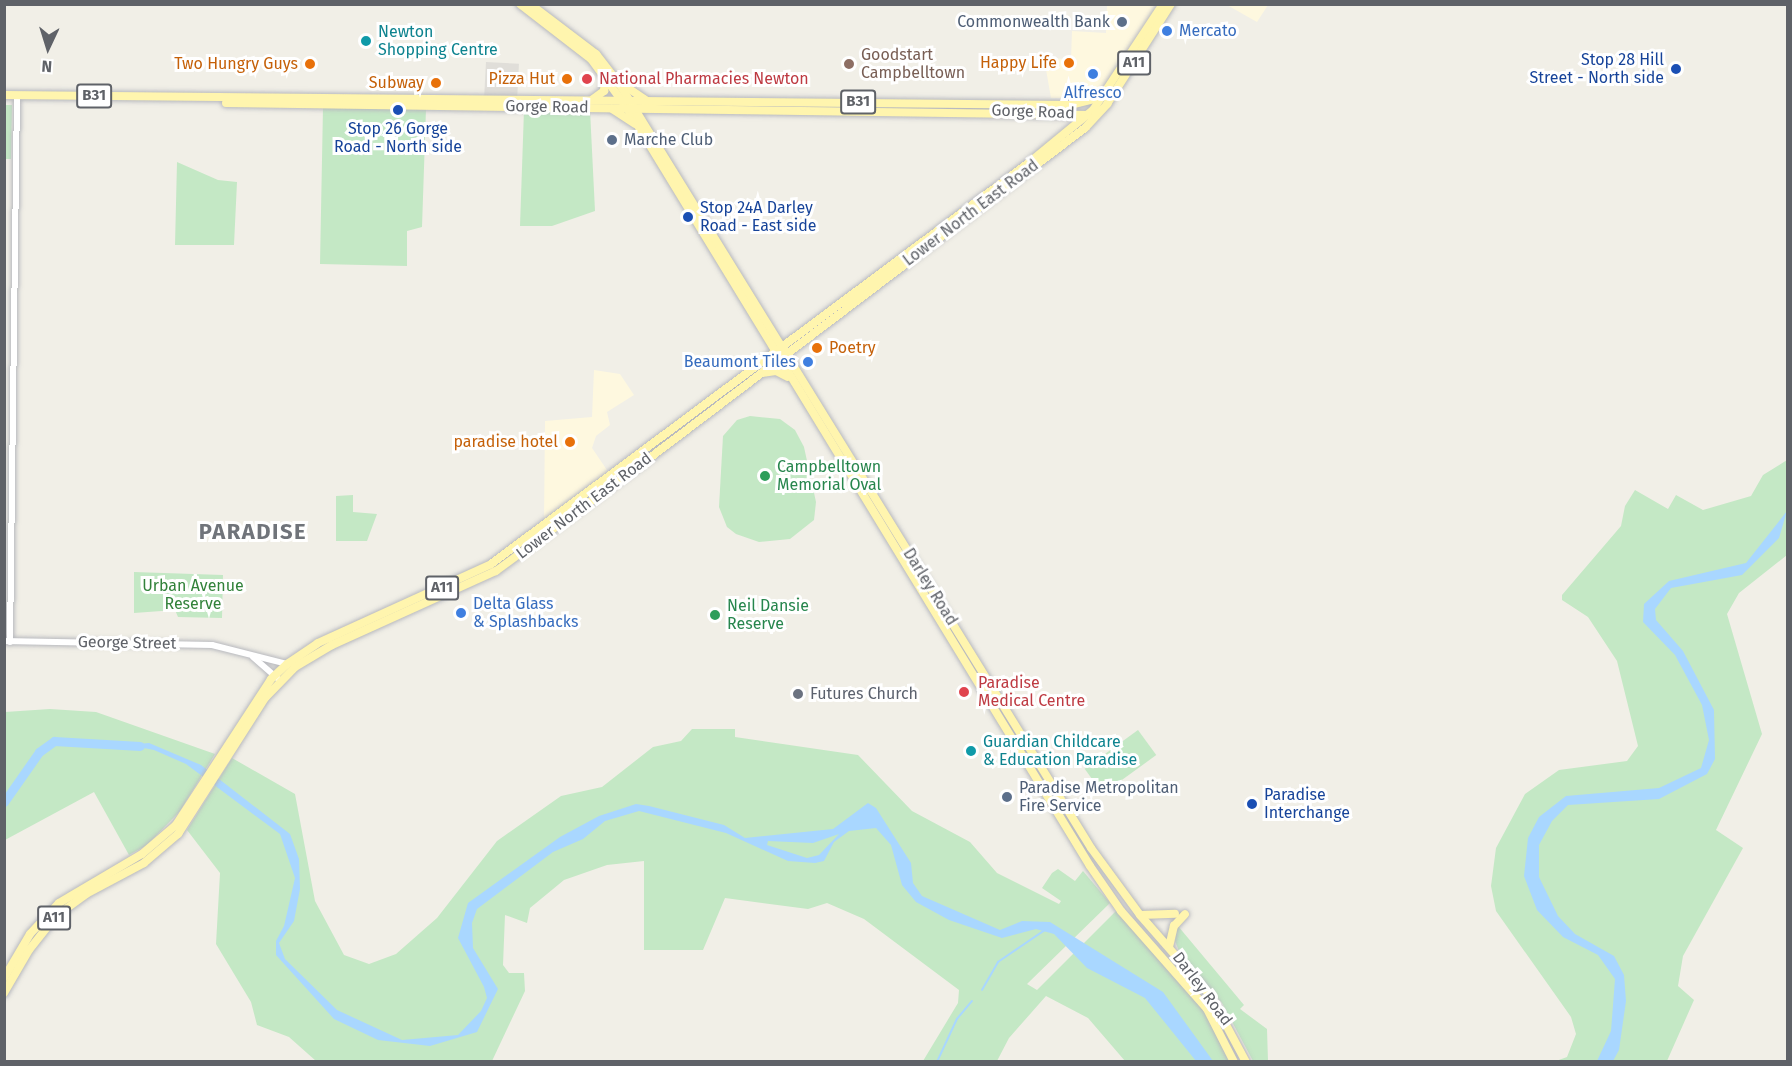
<!DOCTYPE html>
<style>
body{margin:0}
#map{position:relative;width:1792px;height:1066px;overflow:hidden;background:#f1efe7;font-family:"Fira Sans",sans-serif}
div>[style]{position:absolute}
.commercial>*{inset:0;background:#fef8df}
.industrial>*{inset:0;background:#e0ded9;transform-origin:0 0}
.green>*{inset:0;background:#c4e8c5;transform-origin:0 0}
.water>*{inset:0;background:#a9d7ff}
.stream>*{height:1.5px;margin:-0.75px;padding:0 0.75px;transform-origin:0.75px;border-radius:0.75px;background:#a9d7ff}
.river>*{height:9px;margin:-4.5px;padding:0 4.5px;transform-origin:4.5px;border-radius:4.5px;background:#a9d7ff}
.roads{filter:drop-shadow(0 0 2px #b8b9be) drop-shadow(0 0 2px #b8b9be)}
.minor>*{height:6px;margin:-3px;padding:0 3px;transform-origin:3px;border-radius:3px;background:#fff}
.major>*{height:8px;margin:-4px;padding:0 4px;transform-origin:4px;border-radius:4px;background:#fff5ae}
.dots>*{width:16px;height:16px;translate:-50% -50%;box-sizing:border-box;border:3px solid #fff;border-radius:50%}
span{translate:-50% -50%;white-space:nowrap;text-align:center;line-height:1.15;-webkit-text-stroke:6px #fff;paint-order:stroke}
.shield-label span{padding:2px 4px;background:#fff;border:2px solid;border-radius:4px;-webkit-text-stroke-width:0}
.shield-label{font-size:15px;color:#5f6268;font-weight:700}
.service-label{font-size:16px;color:#4e5e75}
.right{translate:-100% -50%;text-align:right}
.left{translate:0 -50%;text-align:left}
.shop-label{font-size:16px;color:#366cbe}
.culture-label{font-size:16px;color:#0d838f}
.education-label{font-size:16px;color:#785e54}
.transit-label{font-size:16px;color:#164399}
.food-label{font-size:16px;color:#c56008}
.health-label{font-size:16px;color:#be3a42}
.street-label{font-size:16px;color:#5f6268}
.leisure-label{font-size:16px;color:#27864d}
.park-label{font-size:16px;color:#32823a}
.worship-label{font-size:16px;color:#5b616d}
.district-label{font-size:22px;color:#70747a;font-weight:700;letter-spacing:1.5px}
.frame{position:absolute;inset:0;border:6px solid #5f6268;pointer-events:none}
.north{position:absolute;left:18px;top:18px;width:60px;height:60px;-webkit-text-stroke:4px #fff;paint-order:stroke;rotate:184deg;font-size:16px;font-weight:700;line-height:24px;text-align:center;color:#5f6268}
.north::after{content:'';display:block;margin:auto;width:21px;height:27px;background:#5f6268;clip-path:polygon(50% 0,100% 100%,50% 72%,0 100%)}
</style>
<div id="map">
<div class="commercial">
<i style="clip-path:polygon(1107px 5px,1158px 5px,1102px 88px,1082px 98px,1051px 98px,1044px 58px,1071px 59px,1072px 31px,1106px 33px)"></i>
<i style="clip-path:polygon(1227px 5px,1268px 5px,1257px 22px)"></i>
<i style="clip-path:polygon(594px 370px,620px 374px,634px 395px,607px 412px,610px 425px,596px 436px,592px 448px,609px 473px,544px 522px,545px 421px,592px 417px)"></i>
</div>
<div class="industrial">
<i style="left:486px;top:62px;width:33px;height:35px;rotate:3deg"></i>
</div>
<div class="green">
<i style="clip-path:polygon(5px 105px,12px 105px,11px 159px,5px 159px)"></i>
<i style="clip-path:polygon(323px 107px,426px 109px,422px 227px,407px 231px,407px 266px,320px 264px)"></i>
<i style="clip-path:polygon(524px 110px,590px 110px,595px 211px,552px 226px,520px 226px)"></i>
<i style="clip-path:polygon(177px 162px,218px 180px,237px 182px,234px 245px,175px 245px)"></i>
<i style="clip-path:polygon(750px 416px,780px 419px,795px 430px,804px 447px,816px 502px,814px 520px,790px 539px,759px 542px,736px 534px,727px 527px,719px 507px,723px 436px,737px 420px)"></i>
<i style="clip-path:polygon(1787px 460px,1787px 555px,1739px 593px,1727px 614px,1762px 734px,1716px 830px,1743px 848px,1683px 956px,1678px 986px,1694px 1000px,1667px 1061px,1556px 1061px,1567px 1057px,1576px 1034px,1571px 1017px,1496px 911px,1491px 886px,1496px 848px,1525px 794px,1559px 770px,1627px 761px,1638px 746px,1617px 661px,1588px 617px,1562px 600px,1562px 595px,1621px 526px,1625px 506px,1635px 490px,1668px 509px,1676px 495px,1703px 510px,1751px 496px,1763px 475px)"></i>
<i style="clip-path:polygon(353px 495px,353px 512px,377px 514px,367px 541px,336px 541px,336px 496px)"></i>
<i style="clip-path:polygon(134px 572px,223px 575px,222px 618px,178px 617px,175px 610px,134px 613px)"></i>
<i style="clip-path:polygon(50px 709px,96px 712px,215px 754px,180px 811px,147px 845px,129px 855px,94px 792px,5px 840px,5px 712px)"></i>
<i style="clip-path:polygon(692px 729px,735px 729px,735px 737px,858px 755px,912px 811px,970px 842px,997px 873px,1059px 904px,1061px 901px,1042px 888px,1052px 873px,1058px 869px,1075px 881px,1083px 871px,1110px 903px,1027px 984px,1037px 990px,1117px 910px,1208px 1016px,1230px 1061px,1125px 1061px,1088px 1018px,1046px 996px,1009px 1038px,997px 1061px,923px 1061px,958px 1003px,959px 990px,864px 919px,827px 903px,808px 909px,725px 898px,703px 950px,644px 950px,644px 861px,607px 865px,564px 880px,530px 908px,527px 923px,505px 915px,503px 965px,509px 973px,524px 973px,525px 991px,492px 1061px,316px 1061px,289px 1037px,257px 1025px,251px 1002px,216px 944px,220px 873px,187px 830px,232px 758px,295px 794px,315px 901px,344px 955px,369px 964px,396px 954px,437px 918px,497px 841px,561px 796px,602px 787px,653px 747px,681px 741px)"></i>
<i style="left:1138px;top:730px;width:31px;height:66px;rotate:54deg"></i>
<i style="clip-path:polygon(1178px 926px,1244px 1005px,1240px 1009px,1267px 1029px,1268px 1061px,1253px 1061px,1222px 1003px,1179px 951px,1175px 941px)"></i>
</div>
<div class="water">
<i style="clip-path:polygon(1787px 511px,1779px 538px,1742px 575px,1671px 588px,1655px 609px,1656px 620px,1683px 651px,1714px 710px,1715px 759px,1707px 774px,1659px 799px,1568px 805px,1552px 821px,1539px 845px,1539px 877px,1558px 916px,1575px 934px,1614px 956px,1624px 975px,1626px 1001px,1619px 1050px,1613px 1061px,1597px 1061px,1611px 1031px,1615px 979px,1598px 955px,1563px 937px,1537px 910px,1524px 876px,1528px 838px,1539px 817px,1566px 796px,1659px 788px,1701px 768px,1709px 740px,1702px 705px,1675px 655px,1643px 622px,1644px 604px,1669px 581px,1746px 563px)"></i>
<i style="clip-path:polygon(evenodd,149px 743px,201px 765px,290px 834px,299px 859px,300px 889px,294px 921px,279px 943px,285px 959px,337px 1010px,402px 1040px,458px 1035px,481px 1011px,487px 998px,484px 987px,458px 938px,468px 903px,560px 837px,599px 816px,636px 804px,649px 806px,724px 825px,745px 838px,833px 829px,868px 803px,876px 808px,911px 863px,913px 883px,922px 896px,1000px 930px,1022px 921px,1050px 922px,1163px 992px,1213px 1061px,1196px 1061px,1145px 998px,1087px 968px,1054px 934px,1036px 929px,1002px 938px,949px 920px,916px 902px,902px 885px,891px 845px,876px 828px,849px 831px,834px 842px,824px 861px,815px 863px,788px 861px,726px 833px,639px 811px,605px 821px,583px 839px,553px 852px,477px 909px,472px 923px,473px 948px,498px 989px,477px 1032px,430px 1046px,378px 1040px,334px 1019px,276px 955px,276px 941px,284px 926px,295px 878px,280px 834px,186px 764px,154px 750px,128px 745px,149px 743px,839px 834px,819px 855px,807px 858px,767px 845px,768px 841px,813px 843px,839px 834px)"></i>
</div>
<div class="stream">
<i style="left:982px;top:990px;width:32px;rotate:-60deg"></i>
<i style="left:998px;top:962px;width:57px;rotate:-34.2deg"></i>
<i style="left:937px;top:1062px;width:47px;rotate:-65.1deg"></i>
<i style="left:957px;top:1019px;width:23px;rotate:-50deg"></i>
</div>
<div class="river">
<i style="left:4px;top:802px;width:61px;rotate:-55deg"></i>
<i style="left:39px;top:752px;width:19px;rotate:-36deg"></i>
<i style="left:54px;top:741px;width:86px;rotate:3.3deg"></i>
</div>
<div class="roads">
<div class="minor">
<i style="left:4px;top:641px;width:208px;rotate:1.1deg"></i>
<i style="left:212px;top:645px;width:77px;rotate:14.2deg"></i>
<i style="left:10px;top:642px;width:547px;rotate:-89.27deg"></i>
<i style="left:253px;top:657px;width:35px;rotate:41deg"></i>
</div>
<div class="major">
<i style="left:520px;top:4px;width:90px;rotate:37.8deg"></i>
<i style="left:591px;top:59px;width:61px;rotate:53.7deg"></i>
<i style="left:627px;top:108px;width:888px;rotate:58.58deg"></i>
<i style="left:1090px;top:866px;width:55px;rotate:55.4deg"></i>
<i style="left:1121px;top:911px;width:130px;rotate:48.7deg"></i>
<i style="left:1207px;top:1009px;width:59px;rotate:63deg"></i>
<i style="left:530px;top:4px;width:83px;rotate:37.1deg"></i>
<i style="left:596px;top:54px;width:39px;rotate:52deg"></i>
<i style="left:620px;top:85px;width:897px;rotate:58.31deg"></i>
<i style="left:1091px;top:848px;width:83px;rotate:53.8deg"></i>
<i style="left:1140px;top:915px;width:106px;rotate:48.8deg"></i>
<i style="left:1210px;top:995px;width:76px;rotate:61.8deg"></i>
<i style="left:622px;top:84px;width:30px;rotate:34deg"></i>
<i style="left:4px;top:95px;width:1066px;rotate:0.54deg"></i>
<i style="left:1070px;top:105px;width:33px;rotate:-14deg"></i>
<i style="left:593px;top:99px;width:14px;rotate:-36deg"></i>
<i style="left:604px;top:91px;width:13px;rotate:-86deg"></i>
<i style="left:226px;top:103px;width:863px;rotate:0.8deg"></i>
<i style="left:612px;top:109px;width:27px;rotate:33deg"></i>
<i style="left:762px;top:373px;width:14px;rotate:-8deg"></i>
<i style="left:776px;top:371px;width:13px;rotate:27deg"></i>
<i style="left:1141px;top:915px;width:34px;rotate:-2deg"></i>
<i style="left:1169px;top:947px;width:22px;rotate:-77deg"></i>
<i style="left:1174px;top:926px;width:16px;rotate:-47deg"></i>
<i style="left:4px;top:978px;width:51px;rotate:-59.4deg"></i>
<i style="left:30px;top:934px;width:42px;rotate:-46.9deg"></i>
<i style="left:59px;top:903px;width:96px;rotate:-30.6deg"></i>
<i style="left:142px;top:854px;width:45px;rotate:-40.5deg"></i>
<i style="left:176px;top:825px;width:174px;rotate:-56.9deg"></i>
<i style="left:271px;top:679px;width:22px;rotate:-43deg"></i>
<i style="left:287px;top:664px;width:37px;rotate:-34deg"></i>
<i style="left:318px;top:643px;width:190px;rotate:-24.5deg"></i>
<i style="left:491px;top:564px;width:674px;rotate:-36.73deg"></i>
<i style="left:1031px;top:161px;width:80px;rotate:-39.4deg"></i>
<i style="left:1093px;top:110px;width:127px;rotate:-56.6deg"></i>
<i style="left:4px;top:993px;width:50px;rotate:-59.8deg"></i>
<i style="left:29px;top:950px;width:43px;rotate:-51.5deg"></i>
<i style="left:56px;top:916px;width:37px;rotate:-36deg"></i>
<i style="left:86px;top:894px;width:66px;rotate:-28.1deg"></i>
<i style="left:144px;top:863px;width:45px;rotate:-40.5deg"></i>
<i style="left:178px;top:834px;width:161px;rotate:-57.4deg"></i>
<i style="left:265px;top:698px;width:43px;rotate:-45.9deg"></i>
<i style="left:295px;top:667px;width:43px;rotate:-30.7deg"></i>
<i style="left:332px;top:645px;width:180px;rotate:-24.3deg"></i>
<i style="left:496px;top:571px;width:182px;rotate:-36.3deg"></i>
<i style="left:643px;top:463px;width:555px;rotate:-37.16deg"></i>
<i style="left:1085px;top:128px;width:33px;rotate:-47deg"></i>
<i style="left:1107px;top:104px;width:119px;rotate:-57.4deg"></i>
</div>
</div>
<div class="dots">
<i style="left:1122px;top:22px;background:#5c6f8a"></i>
<i style="left:1167px;top:31px;background:#3f7fe0"></i>
<i style="left:366px;top:41px;background:#0f9aa8"></i>
<i style="left:1069px;top:63px;background:#e8710a"></i>
<i style="left:310px;top:64px;background:#e8710a"></i>
<i style="left:849px;top:64px;background:#8d6e63"></i>
<i style="left:1676px;top:69px;background:#1a4fb4"></i>
<i style="left:1093px;top:74px;background:#3f7fe0"></i>
<i style="left:567px;top:79px;background:#e8710a"></i>
<i style="left:587px;top:79px;background:#e0444e"></i>
<i style="left:436px;top:83px;background:#e8710a"></i>
<i style="left:398px;top:110px;background:#1a4fb4"></i>
<i style="left:612px;top:140px;background:#5c6f8a"></i>
<i style="left:688px;top:217px;background:#1a4fb4"></i>
<i style="left:817px;top:348px;background:#e8710a"></i>
<i style="left:808px;top:362px;background:#3f7fe0"></i>
<i style="left:570px;top:442px;background:#e8710a"></i>
<i style="left:765px;top:476px;background:#2e9e5b"></i>
<i style="left:461px;top:613px;background:#3f7fe0"></i>
<i style="left:715px;top:615px;background:#2e9e5b"></i>
<i style="left:964px;top:692px;background:#e0444e"></i>
<i style="left:798px;top:694px;background:#6b7280"></i>
<i style="left:971px;top:751px;background:#0f9aa8"></i>
<i style="left:1007px;top:797px;background:#5c6f8a"></i>
<i style="left:1252px;top:804px;background:#1a4fb4"></i>
</div>
<div class="shield-label">
<span style="left:1134px;top:63px">A11</span>
<span style="left:94px;top:96px">B31</span>
<span style="left:858px;top:102px">B31</span>
<span style="left:442px;top:588px">A11</span>
<span style="left:54px;top:918px">A11</span>
</div>
<div class="service-label">
<span class="right" style="left:1110px;top:22px">Commonwealth Bank</span>
<span class="left" style="left:624px;top:140px">Marche Club</span>
<span class="left" style="left:1019px;top:797px">Paradise Metropolitan<br>Fire Service</span>
</div>
<div class="shop-label">
<span class="left" style="left:1179px;top:31px">Mercato</span>
<span style="left:1093px;top:93px">Alfresco</span>
<span class="right" style="left:796px;top:362px">Beaumont Tiles</span>
<span class="left" style="left:473px;top:613px">Delta Glass<br>&amp; Splashbacks</span>
</div>
<div class="culture-label">
<span class="left" style="left:378px;top:41px">Newton<br>Shopping Centre</span>
<span class="left" style="left:983px;top:751px">Guardian Childcare<br>&amp; Education Paradise</span>
</div>
<div class="education-label">
<span class="left" style="left:861px;top:64px">Goodstart<br>Campbelltown</span>
</div>
<div class="transit-label">
<span class="right" style="left:1664px;top:69px">Stop 28 Hill<br>Street - North side</span>
<span style="left:398px;top:138px">Stop 26 Gorge<br>Road - North side</span>
<span class="left" style="left:700px;top:217px">Stop 24A Darley<br>Road - East side</span>
<span class="left" style="left:1264px;top:804px">Paradise<br>Interchange</span>
</div>
<div class="food-label">
<span class="right" style="left:1057px;top:63px">Happy Life</span>
<span class="right" style="left:298px;top:64px">Two Hungry Guys</span>
<span class="right" style="left:555px;top:79px">Pizza Hut</span>
<span class="right" style="left:424px;top:83px">Subway</span>
<span class="left" style="left:829px;top:348px">Poetry</span>
<span class="right" style="left:558px;top:442px">paradise hotel</span>
</div>
<div class="health-label">
<span class="left" style="left:599px;top:79px">National Pharmacies Newton</span>
<span class="left" style="left:978px;top:692px">Paradise<br>Medical Centre</span>
</div>
<div class="street-label">
<span style="left:547px;top:107px;rotate:1deg">Gorge Road</span>
<span style="left:1033px;top:112px;rotate:2deg">Gorge Road</span>
<span style="left:971px;top:213px;rotate:-37deg">Lower North East Road</span>
<span style="left:584px;top:506px;rotate:-37deg">Lower North East Road</span>
<span style="left:930px;top:587px;rotate:58deg">Darley Road</span>
<span style="left:127px;top:643px;rotate:1deg">George Street</span>
<span style="left:1202px;top:989px;rotate:53deg">Darley Road</span>
</div>
<div class="leisure-label">
<span class="left" style="left:777px;top:476px">Campbelltown<br>Memorial Oval</span>
<span class="left" style="left:727px;top:615px">Neil Dansie<br>Reserve</span>
</div>
<div class="park-label">
<span style="left:193px;top:595px">Urban Avenue<br>Reserve</span>
</div>
<div class="worship-label">
<span class="left" style="left:810px;top:694px">Futures Church</span>
</div>
<div class="district-label">
<span style="left:253px;top:532px">PARADISE</span>
</div>
<div class="frame"></div>
<div class="north">N</div>
</div>
